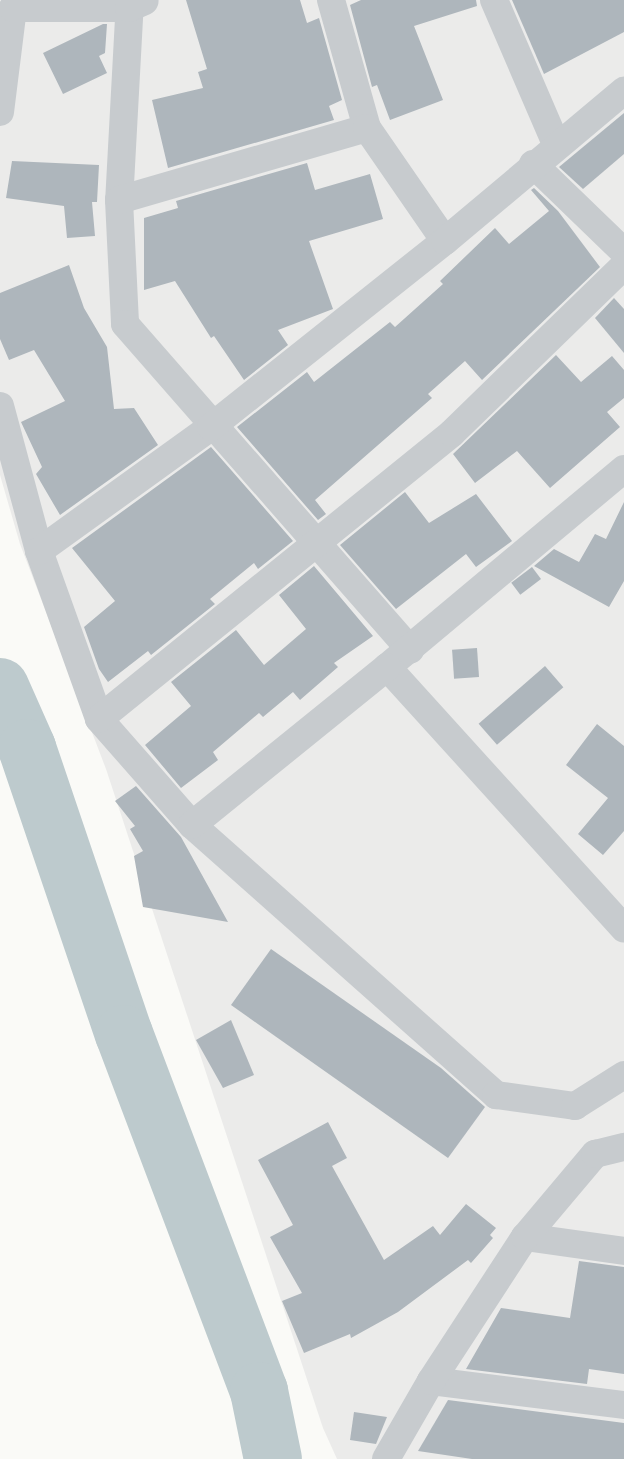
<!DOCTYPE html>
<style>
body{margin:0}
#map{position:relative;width:624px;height:1459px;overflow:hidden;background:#fafaf7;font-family:Poppins,sans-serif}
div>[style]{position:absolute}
.built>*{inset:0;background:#ebebea}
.river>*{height:58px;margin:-29px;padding:0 29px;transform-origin:29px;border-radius:29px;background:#bdcacd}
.building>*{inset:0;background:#aeb6bc;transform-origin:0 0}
.minor>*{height:28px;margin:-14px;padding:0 14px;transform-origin:14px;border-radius:14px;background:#c7cbce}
span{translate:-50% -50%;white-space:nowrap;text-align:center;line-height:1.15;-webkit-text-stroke:6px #fff;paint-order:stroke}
</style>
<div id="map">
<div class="built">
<i style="clip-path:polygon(0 0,624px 0,624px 1459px,337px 1459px,323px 1428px,106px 769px,20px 544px,0 475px)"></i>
</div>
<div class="river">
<i style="left:0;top:687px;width:67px;rotate:66.1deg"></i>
<i style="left:27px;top:748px;width:302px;rotate:71.3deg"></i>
<i style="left:124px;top:1034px;width:382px;rotate:69.3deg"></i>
<i style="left:259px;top:1391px;width:69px;rotate:78.4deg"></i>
</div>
<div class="building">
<i style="clip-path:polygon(186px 0,300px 0,307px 23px,319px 18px,342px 100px,329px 106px,334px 120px,168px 168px,152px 100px,203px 88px,198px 72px,207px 69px)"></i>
<i style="clip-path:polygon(361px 0,476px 0,477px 6px,414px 26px,443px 100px,390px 120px,377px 85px,372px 87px,350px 5px)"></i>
<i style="clip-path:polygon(512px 0,624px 0,624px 32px,544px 74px)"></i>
<i style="clip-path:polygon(103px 24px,107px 24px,105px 53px,99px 56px,107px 73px,63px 94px,43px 53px)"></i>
<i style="clip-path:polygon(624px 113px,624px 154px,583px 189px,559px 167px)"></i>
<i style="clip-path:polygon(12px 161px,99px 165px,97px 202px,92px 202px,95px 236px,67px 238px,64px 206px,6px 198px)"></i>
<i style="clip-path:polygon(307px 163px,315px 190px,370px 174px,383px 219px,309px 241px,333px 309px,278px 330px,288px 345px,244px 380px,214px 336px,211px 338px,175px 281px,144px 290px,144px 218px,178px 208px,176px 201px)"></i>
<i style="clip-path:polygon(534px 188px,558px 211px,600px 267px,482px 380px,465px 361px,428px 394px,432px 398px,315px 500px,326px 514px,318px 520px,237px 427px,307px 372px,314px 382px,390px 322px,395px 327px,443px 284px,440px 281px,495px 228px,509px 244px,549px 211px,531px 190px)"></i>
<i style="clip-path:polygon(69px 265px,84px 308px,107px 347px,114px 409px,134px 408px,158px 445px,60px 515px,36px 474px,42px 467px,21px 422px,65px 401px,34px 350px,9px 360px,0 339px,0 293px)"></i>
<i style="clip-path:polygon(614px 298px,624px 309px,624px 353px,595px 318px)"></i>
<i style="clip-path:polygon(556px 355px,581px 382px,612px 356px,624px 370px,624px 398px,607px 412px,620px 427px,550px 488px,517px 451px,475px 483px,453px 454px)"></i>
<i style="clip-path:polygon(211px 447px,293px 541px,258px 569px,254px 563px,210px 599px,215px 604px,151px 655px,148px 651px,108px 682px,99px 669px,84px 627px,115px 601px,72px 548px)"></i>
<i style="clip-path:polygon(405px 492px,429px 523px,476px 494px,512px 541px,476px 567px,466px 554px,396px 609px,340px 545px)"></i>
<i style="clip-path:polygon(624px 502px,624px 581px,609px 607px,534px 566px,554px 549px,579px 562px,595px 534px,606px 539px)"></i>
<i style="clip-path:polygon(314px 566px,373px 636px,334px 663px,338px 667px,300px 700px,293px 692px,263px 717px,259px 713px,213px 752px,218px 760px,181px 788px,145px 745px,191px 706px,171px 682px,236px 630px,264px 665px,306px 629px,279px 595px)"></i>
<i style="left:532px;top:567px;width:15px;height:26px;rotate:53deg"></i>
<i style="left:477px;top:648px;width:29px;height:25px;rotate:86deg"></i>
<i style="left:545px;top:666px;width:28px;height:88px;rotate:49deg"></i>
<i style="clip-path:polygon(597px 724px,624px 746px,624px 831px,603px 855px,578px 834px,608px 798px,566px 765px)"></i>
<i style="clip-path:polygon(136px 786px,181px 837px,228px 922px,143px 907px,134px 856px,143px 851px,130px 829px,135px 826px,115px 801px)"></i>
<i style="clip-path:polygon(271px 949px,441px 1068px,485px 1107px,448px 1158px,231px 1005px)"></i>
<i style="clip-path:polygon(231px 1020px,254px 1075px,223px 1088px,196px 1040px)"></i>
<i style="clip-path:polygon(328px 1122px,347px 1158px,332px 1166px,384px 1260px,433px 1226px,440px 1235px,466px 1204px,496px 1228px,490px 1235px,493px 1238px,471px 1263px,468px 1260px,398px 1312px,351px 1338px,350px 1334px,304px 1353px,282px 1301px,302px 1293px,270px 1237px,293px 1225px,258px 1160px)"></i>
<i style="clip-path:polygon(579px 1261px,624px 1267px,624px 1374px,589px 1369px,587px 1384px,466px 1369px,501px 1308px,570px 1318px)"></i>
<i style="clip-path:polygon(448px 1400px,624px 1423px,624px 1459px,472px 1459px,418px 1451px)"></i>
<i style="clip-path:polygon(354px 1412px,387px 1417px,376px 1444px,350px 1440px)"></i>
</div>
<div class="minor">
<i style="left:130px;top:0;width:200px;rotate:93.1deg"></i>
<i style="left:119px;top:200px;width:124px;rotate:87.2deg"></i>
<i style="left:125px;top:324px;width:433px;rotate:48.8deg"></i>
<i style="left:331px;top:0;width:133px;rotate:74.3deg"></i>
<i style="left:494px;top:0;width:159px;rotate:66.7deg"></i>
<i style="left:0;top:112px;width:105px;rotate:-82.9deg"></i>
<i style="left:13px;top:8px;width:116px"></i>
<i style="left:129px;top:8px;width:17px;rotate:-24deg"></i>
<i style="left:533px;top:164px;width:127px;rotate:44deg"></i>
<i style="left:119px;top:200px;width:258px;rotate:-16.2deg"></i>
<i style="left:367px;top:128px;width:137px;rotate:55.4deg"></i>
<i style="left:0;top:406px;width:150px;rotate:74.9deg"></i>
<i style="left:39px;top:551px;width:178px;rotate:70.3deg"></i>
<i style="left:99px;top:719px;width:141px;rotate:48.7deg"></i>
<i style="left:192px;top:825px;width:407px;rotate:41.6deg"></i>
<i style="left:496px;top:1095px;width:80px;rotate:7.9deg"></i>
<i style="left:575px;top:1106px;width:58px;rotate:-32.3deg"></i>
<i style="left:624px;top:469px;width:309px;rotate:140.1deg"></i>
<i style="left:387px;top:667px;width:353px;rotate:47.8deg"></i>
<i style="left:39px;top:551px;width:212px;rotate:-35.8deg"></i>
<i style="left:211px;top:427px;width:299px;rotate:-38.5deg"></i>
<i style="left:445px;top:241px;width:234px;rotate:-40deg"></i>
<i style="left:99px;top:719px;width:454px;rotate:-39deg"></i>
<i style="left:452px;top:433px;width:240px;rotate:-44.2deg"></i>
<i style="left:192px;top:825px;width:251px;rotate:-39deg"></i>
<i style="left:525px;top:1237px;width:100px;rotate:8deg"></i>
<i style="left:431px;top:1381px;width:194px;rotate:7.1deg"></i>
<i style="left:386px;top:1459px;width:90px;rotate:-60deg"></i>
<i style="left:431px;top:1381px;width:172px;rotate:-56.9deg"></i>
<i style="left:525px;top:1237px;width:109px;rotate:-49.9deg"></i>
<i style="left:595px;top:1154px;width:30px;rotate:-14deg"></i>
</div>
</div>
